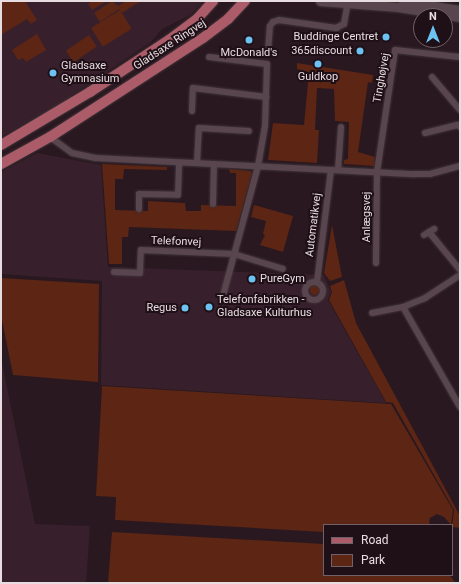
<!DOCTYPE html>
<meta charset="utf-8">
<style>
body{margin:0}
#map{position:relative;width:461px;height:584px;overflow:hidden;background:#291820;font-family:Roboto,sans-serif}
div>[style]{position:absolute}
.built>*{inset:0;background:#37202b}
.green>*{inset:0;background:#5c2514;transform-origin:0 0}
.round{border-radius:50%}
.roads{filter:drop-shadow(0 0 1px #403438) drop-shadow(0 0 1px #403438)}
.street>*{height:6px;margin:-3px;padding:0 3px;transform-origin:3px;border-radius:3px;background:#59454e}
.street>.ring{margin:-3px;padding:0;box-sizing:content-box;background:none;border:6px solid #59454e;border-radius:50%}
.secondary>*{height:9px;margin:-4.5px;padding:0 4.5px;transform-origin:4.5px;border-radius:4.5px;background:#59454e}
.primary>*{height:10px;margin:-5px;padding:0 5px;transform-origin:5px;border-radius:5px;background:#ab5c68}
.dots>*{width:11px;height:11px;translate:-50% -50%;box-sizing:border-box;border:2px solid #1f0f16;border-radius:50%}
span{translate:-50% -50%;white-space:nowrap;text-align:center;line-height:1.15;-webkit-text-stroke:4px #1f0f16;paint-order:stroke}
.poi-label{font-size:11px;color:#e7dce0}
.right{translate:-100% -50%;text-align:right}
.left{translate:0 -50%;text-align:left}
.street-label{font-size:11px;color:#e7dce0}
.frame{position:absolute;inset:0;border:2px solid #e7dce0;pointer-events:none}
.legend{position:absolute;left:323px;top:524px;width:130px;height:52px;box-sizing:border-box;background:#1f0f16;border:1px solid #6f6167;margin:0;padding:5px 7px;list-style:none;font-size:12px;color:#e7dce0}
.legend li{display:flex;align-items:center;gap:8px;height:20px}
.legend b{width:20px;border:1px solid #6f6167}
.north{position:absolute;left:413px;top:8px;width:40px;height:40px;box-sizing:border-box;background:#1f0f16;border:1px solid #6f6167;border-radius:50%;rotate:0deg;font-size:11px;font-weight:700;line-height:16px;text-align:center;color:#e7dce0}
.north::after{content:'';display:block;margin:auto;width:14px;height:18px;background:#6cc3f2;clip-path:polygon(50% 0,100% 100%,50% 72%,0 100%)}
</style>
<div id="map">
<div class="built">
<i style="clip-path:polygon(1px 1px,204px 1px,190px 15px,162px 29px,151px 42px,58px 105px,1px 137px)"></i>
<i style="clip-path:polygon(37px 153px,101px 165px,108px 267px,324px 275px,331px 292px,328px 300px,386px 403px,101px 385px,102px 281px,1px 274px,1px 172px)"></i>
<i style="clip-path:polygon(1px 358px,35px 524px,90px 526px,86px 583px,1px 583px)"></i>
</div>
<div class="green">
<i style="clip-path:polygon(1px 1px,25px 1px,37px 20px,31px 24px,27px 19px,1px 35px)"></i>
<i style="clip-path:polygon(92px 1px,107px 1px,92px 10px,88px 4px)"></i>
<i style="clip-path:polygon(112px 1px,118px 6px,126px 1px,141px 1px,122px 13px,119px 9px,100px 22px,94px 13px)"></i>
<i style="left:120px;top:10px;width:22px;height:34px;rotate:58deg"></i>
<i style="clip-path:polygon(37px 34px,46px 50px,26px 62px,23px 58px,18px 60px,12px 50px)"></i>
<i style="left:89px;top:35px;width:14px;height:28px;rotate:56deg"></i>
<i style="clip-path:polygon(297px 63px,373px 75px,372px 83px,368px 82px,358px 152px,375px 157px,374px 166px,344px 164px,344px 160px,348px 159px,349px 122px,335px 121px,334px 89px,317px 88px,315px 130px,319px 130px,317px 163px,268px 160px,273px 123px,304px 125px,309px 72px,297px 69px)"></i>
<i style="clip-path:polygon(102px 164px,167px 167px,167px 170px,124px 169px,123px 179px,115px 179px,115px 210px,148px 211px,148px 201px,185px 203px,186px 211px,201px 211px,201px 205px,236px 206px,236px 173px,230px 173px,229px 169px,250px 171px,252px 173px,236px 231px,129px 227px,128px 237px,122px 237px,122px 264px,109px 264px)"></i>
<i style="clip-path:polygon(254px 205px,293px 216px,283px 252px,260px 245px,265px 235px,263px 234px,266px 221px,251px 217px)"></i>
<i style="clip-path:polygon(332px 225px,342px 277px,330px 281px,324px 273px)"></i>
<i style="clip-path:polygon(1px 278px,99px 284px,98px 382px,13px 375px,1px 315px)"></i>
<i style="clip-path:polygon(344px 280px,356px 323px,460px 516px,460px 528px,452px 527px,454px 510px,393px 403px,386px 402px,329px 300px,332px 292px,330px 286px)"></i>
<i class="round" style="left:310px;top:285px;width:10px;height:10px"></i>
<i style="clip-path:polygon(102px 386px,391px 404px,453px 510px,451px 525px,444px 517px,437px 514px,430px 518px,429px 525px,324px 525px,324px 532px,115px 520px,116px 497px,96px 496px)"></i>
<i style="clip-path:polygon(112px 532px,324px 544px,324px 575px,450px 575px,455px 583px,108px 583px)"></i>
</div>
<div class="roads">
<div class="street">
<i style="left:268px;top:53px;width:27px;rotate:-86deg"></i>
<i style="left:270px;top:26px;width:5px;rotate:-53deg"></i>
<i style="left:273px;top:22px;width:6px;rotate:-18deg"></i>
<i style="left:279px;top:20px;width:58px;rotate:8deg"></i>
<i style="left:336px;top:28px;width:9px;rotate:-27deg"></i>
<i style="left:344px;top:24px;width:23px;rotate:-80deg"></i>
<i style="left:209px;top:57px;width:58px;rotate:6.9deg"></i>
<i style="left:267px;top:64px;width:62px;rotate:91.8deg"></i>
<i style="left:265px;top:126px;width:41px;rotate:99.9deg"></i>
<i style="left:258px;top:166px;width:131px;rotate:105.1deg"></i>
<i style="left:432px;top:77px;width:43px;rotate:49.7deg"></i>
<i style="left:192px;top:111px;width:23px;rotate:-88deg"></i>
<i style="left:193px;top:88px;width:74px;rotate:7deg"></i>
<i style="left:425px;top:133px;width:34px;rotate:-14deg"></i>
<i style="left:458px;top:125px;width:3px;rotate:45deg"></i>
<i style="left:50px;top:137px;width:27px;rotate:36deg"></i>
<i style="left:72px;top:153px;width:24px;rotate:12deg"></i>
<i style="left:95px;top:158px;width:320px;rotate:2.9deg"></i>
<i style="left:415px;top:174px;width:15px"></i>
<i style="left:430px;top:174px;width:31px;rotate:-15deg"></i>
<i style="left:197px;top:163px;width:35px;rotate:-87deg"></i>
<i style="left:199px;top:128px;width:50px;rotate:3.4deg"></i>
<i style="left:338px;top:170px;width:43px;rotate:-86deg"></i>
<i style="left:213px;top:204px;width:40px;rotate:-88.6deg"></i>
<i style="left:139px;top:209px;width:15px;rotate:-90deg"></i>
<i style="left:139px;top:194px;width:39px;rotate:1deg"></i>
<i style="left:178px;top:195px;width:32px;rotate:-88deg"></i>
<i style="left:429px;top:232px;width:49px;rotate:50.8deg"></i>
<i style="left:424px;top:235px;width:12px;rotate:-31deg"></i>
<i style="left:376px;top:263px;width:91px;rotate:-89.4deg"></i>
<i style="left:377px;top:172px;width:123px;rotate:-81.6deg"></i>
<i style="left:395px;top:50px;width:65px;rotate:6.1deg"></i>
<i style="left:114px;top:272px;width:26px;rotate:2deg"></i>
<i style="left:140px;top:273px;width:23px;rotate:-88deg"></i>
<i style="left:141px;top:250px;width:93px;rotate:2.5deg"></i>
<i style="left:234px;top:254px;width:51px;rotate:17deg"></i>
<i class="ring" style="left:305px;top:282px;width:12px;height:12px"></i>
<i style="left:317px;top:282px;width:113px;rotate:-82.9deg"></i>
<i style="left:403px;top:307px;width:115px;rotate:60.3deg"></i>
<i style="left:372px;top:313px;width:32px;rotate:-11deg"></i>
<i style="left:403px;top:307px;width:24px;rotate:-22deg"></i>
<i style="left:425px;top:298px;width:42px;rotate:-33.3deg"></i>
</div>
<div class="secondary">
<i style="left:320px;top:1px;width:78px;rotate:4.4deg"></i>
<i style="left:398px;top:7px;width:63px;rotate:9.2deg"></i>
<i style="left:403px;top:1px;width:58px;rotate:9deg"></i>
</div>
<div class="primary">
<i style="left:1px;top:145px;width:104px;rotate:-30.8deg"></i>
<i style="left:90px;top:92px;width:95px;rotate:-33.4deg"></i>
<i style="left:169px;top:40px;width:35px;rotate:-37deg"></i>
<i style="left:197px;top:19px;width:24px;rotate:-48deg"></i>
<i style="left:1px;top:164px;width:56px;rotate:-28.9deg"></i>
<i style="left:50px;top:137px;width:182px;rotate:-32.9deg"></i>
<i style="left:203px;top:38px;width:31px;rotate:-37deg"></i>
<i style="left:228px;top:19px;width:25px;rotate:-47deg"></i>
</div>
</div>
<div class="dots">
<i style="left:386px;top:37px;background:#6cc3f2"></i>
<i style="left:249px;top:40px;background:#6cc3f2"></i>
<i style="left:360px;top:51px;background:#6cc3f2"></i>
<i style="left:318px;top:64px;background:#6cc3f2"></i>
<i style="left:53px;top:73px;background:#6cc3f2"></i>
<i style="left:252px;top:279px;background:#6cc3f2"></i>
<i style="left:209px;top:307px;background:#6cc3f2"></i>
<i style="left:185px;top:308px;background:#6cc3f2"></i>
</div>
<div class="poi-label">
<span class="right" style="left:378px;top:37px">Buddinge Centret</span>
<span class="right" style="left:352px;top:51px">365discount</span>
<span style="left:249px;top:53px">McDonald's</span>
<span class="left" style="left:61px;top:73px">Gladsaxe<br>Gymnasium</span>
<span style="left:318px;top:77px">Guldkop</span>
<span class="left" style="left:260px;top:279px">PureGym</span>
<span class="left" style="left:217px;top:307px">Telefonfabrikken -<br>Gladsaxe Kulturhus</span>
<span class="right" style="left:177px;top:308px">Regus</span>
</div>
<div class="street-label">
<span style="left:170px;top:45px;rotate:-33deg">Gladsaxe Ringvej</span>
<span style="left:382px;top:78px;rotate:-80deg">Tinghøjvej</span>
<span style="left:367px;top:217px;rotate:-90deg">Anlægsvej</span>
<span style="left:314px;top:225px;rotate:-83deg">Automatikvej</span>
<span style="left:176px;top:242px;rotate:2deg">Telefonvej</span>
</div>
<div class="frame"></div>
<ul class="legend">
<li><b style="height:5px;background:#ab5c68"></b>Road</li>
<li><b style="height:11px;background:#5c2514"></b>Park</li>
</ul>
<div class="north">N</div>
</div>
